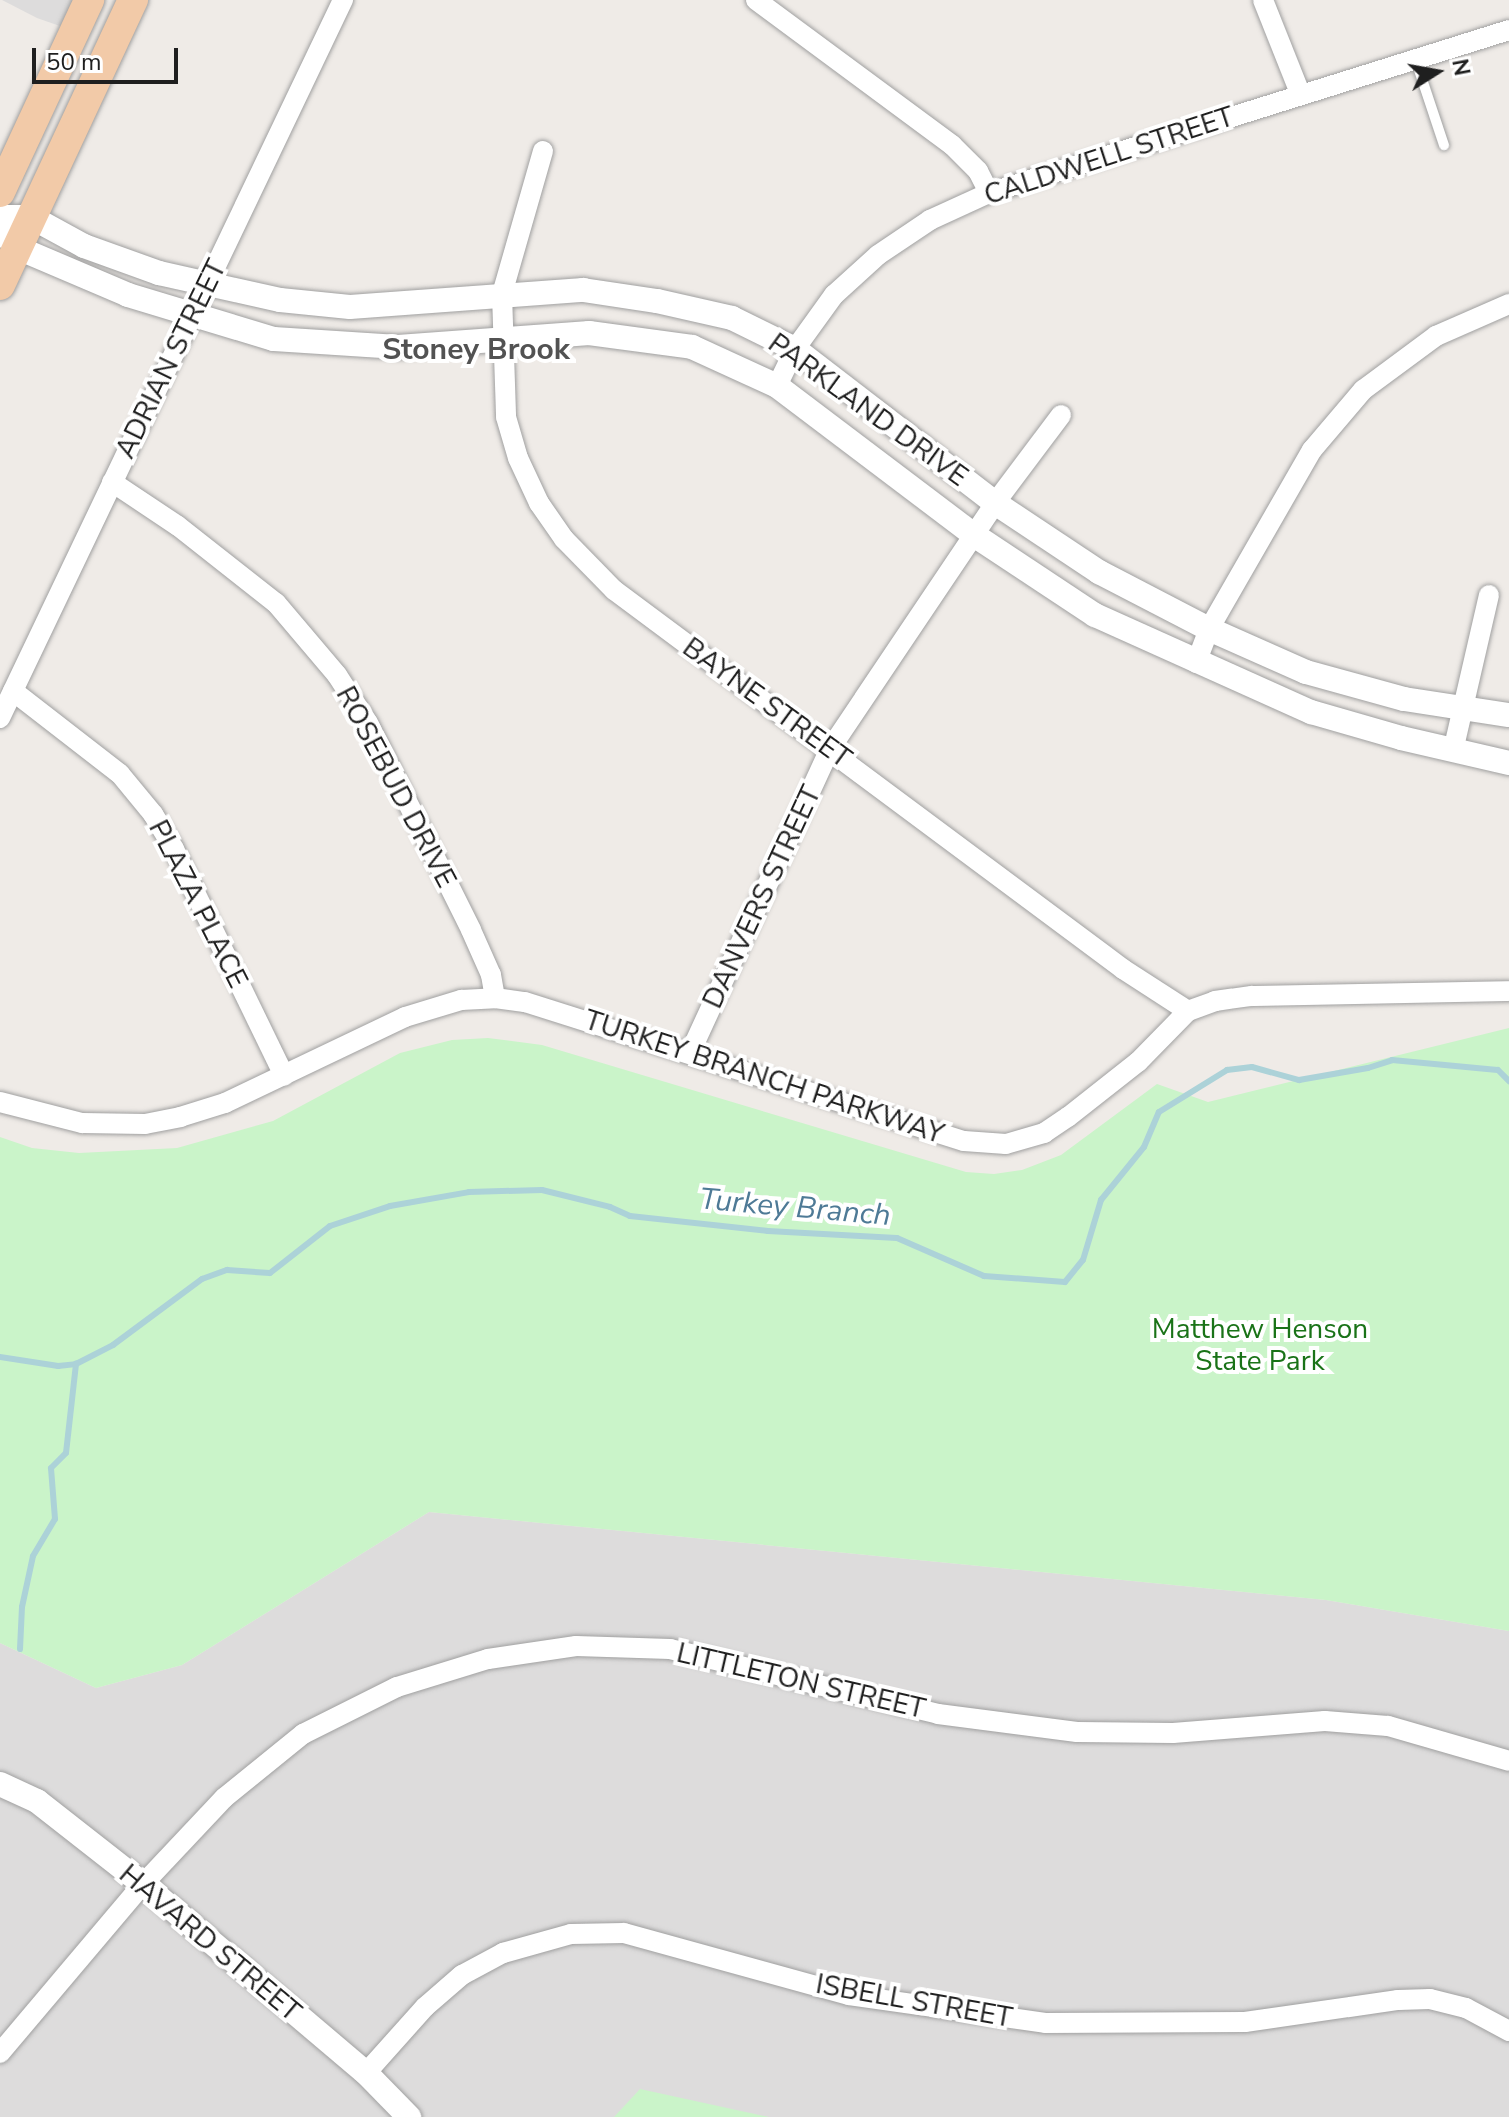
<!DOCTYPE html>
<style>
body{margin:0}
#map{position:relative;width:1509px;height:2117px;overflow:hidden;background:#efebe7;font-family:"Nunito Sans",sans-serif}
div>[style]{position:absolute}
.residential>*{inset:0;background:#dddcdc}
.park>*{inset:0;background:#caf4c9}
.stream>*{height:6px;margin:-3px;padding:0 3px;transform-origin:3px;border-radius:3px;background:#acd2d8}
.roads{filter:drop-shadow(0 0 2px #a0a0a0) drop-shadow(0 0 2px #a0a0a0)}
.service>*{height:10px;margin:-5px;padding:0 5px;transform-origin:5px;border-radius:5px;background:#fff}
.minor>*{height:20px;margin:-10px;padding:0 10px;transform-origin:10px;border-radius:10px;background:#fff}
.tertiary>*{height:24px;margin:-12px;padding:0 12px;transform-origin:12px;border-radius:12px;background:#fff}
.primary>*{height:30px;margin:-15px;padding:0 15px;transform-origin:15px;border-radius:15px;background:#f2caa8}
span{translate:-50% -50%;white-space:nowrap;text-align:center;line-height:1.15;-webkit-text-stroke:8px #fff;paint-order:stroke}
.street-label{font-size:28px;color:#1f1f1f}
.park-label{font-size:28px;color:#1a7318}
.neighbourhood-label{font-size:30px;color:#525252;font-weight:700}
.water-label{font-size:30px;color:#4e7a96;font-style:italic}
.north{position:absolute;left:1397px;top:32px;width:80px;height:80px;-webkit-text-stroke:6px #fff;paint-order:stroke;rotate:79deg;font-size:22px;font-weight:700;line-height:32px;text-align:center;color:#1f1f1f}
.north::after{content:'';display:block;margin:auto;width:28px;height:36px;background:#1f1f1f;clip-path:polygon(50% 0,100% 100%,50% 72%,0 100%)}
.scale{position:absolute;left:32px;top:48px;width:146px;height:36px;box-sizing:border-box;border:4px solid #1f1f1f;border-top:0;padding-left:10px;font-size:24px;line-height:28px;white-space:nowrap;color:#1f1f1f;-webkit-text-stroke:6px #fff;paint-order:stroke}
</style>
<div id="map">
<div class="residential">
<i style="clip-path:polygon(2px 0,89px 0,74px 31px,37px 18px)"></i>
<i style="clip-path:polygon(429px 1512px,1326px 1600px,1509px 1631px,1509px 2117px,0 2117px,0 1643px,96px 1688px,182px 1665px)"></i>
</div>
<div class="park">
<i style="clip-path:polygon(1509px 1028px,1509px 1631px,1326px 1600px,429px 1512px,182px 1665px,96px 1688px,0 1643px,0 1137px,32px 1148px,79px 1153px,177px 1148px,273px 1121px,400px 1053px,452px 1040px,488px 1038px,542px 1045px,966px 1172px,994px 1174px,1022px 1170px,1061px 1155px,1157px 1084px,1208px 1102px)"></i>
<i style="clip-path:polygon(640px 2089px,769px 2117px,614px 2117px)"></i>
</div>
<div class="stream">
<i style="left:0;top:1357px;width:59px;rotate:8.8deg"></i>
<i style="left:58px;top:1366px;width:18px;rotate:-6deg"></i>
<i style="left:76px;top:1364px;width:42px;rotate:-27.2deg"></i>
<i style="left:113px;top:1345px;width:111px;rotate:-36.6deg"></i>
<i style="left:202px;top:1279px;width:27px;rotate:-20deg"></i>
<i style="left:227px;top:1270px;width:43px;rotate:4deg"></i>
<i style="left:270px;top:1273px;width:76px;rotate:-38.1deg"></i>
<i style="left:330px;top:1226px;width:63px;rotate:-18.4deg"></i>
<i style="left:390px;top:1206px;width:80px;rotate:-10deg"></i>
<i style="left:469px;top:1192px;width:73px;rotate:-1.6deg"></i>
<i style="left:542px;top:1190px;width:70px;rotate:14deg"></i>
<i style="left:610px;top:1207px;width:22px;rotate:24deg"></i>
<i style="left:630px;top:1216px;width:139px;rotate:6.2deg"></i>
<i style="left:768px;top:1231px;width:129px;rotate:3.1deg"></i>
<i style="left:897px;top:1238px;width:95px;rotate:23.6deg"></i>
<i style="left:984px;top:1276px;width:81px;rotate:4.2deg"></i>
<i style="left:1065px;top:1282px;width:28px;rotate:-51deg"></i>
<i style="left:1083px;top:1260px;width:63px;rotate:-73.3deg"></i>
<i style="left:1101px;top:1200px;width:68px;rotate:-50.9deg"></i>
<i style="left:1144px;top:1147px;width:38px;rotate:-67deg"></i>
<i style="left:1159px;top:1112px;width:80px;rotate:-31.7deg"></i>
<i style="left:1227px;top:1070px;width:25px;rotate:-7deg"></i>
<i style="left:1252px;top:1067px;width:49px;rotate:15.5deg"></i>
<i style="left:1299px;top:1080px;width:70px;rotate:-9.9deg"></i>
<i style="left:1368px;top:1068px;width:25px;rotate:-18deg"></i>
<i style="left:1392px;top:1060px;width:106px;rotate:5.4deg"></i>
<i style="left:1498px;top:1070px;width:16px;rotate:45deg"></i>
<i style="left:20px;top:1649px;width:42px;rotate:-87.3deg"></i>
<i style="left:22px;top:1607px;width:52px;rotate:-77.8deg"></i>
<i style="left:33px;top:1556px;width:43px;rotate:-59.3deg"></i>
<i style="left:55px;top:1519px;width:51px;rotate:-94.5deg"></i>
<i style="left:51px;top:1468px;width:21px;rotate:-45deg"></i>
<i style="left:66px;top:1453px;width:90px;rotate:-83.6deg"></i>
</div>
<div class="roads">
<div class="service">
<i style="left:1415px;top:58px;width:92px;rotate:71.6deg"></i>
</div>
<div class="minor">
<i style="left:756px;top:0;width:244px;rotate:36.5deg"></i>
<i style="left:952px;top:145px;width:37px;rotate:45deg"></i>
<i style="left:978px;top:171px;width:25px;rotate:63deg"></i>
<i style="left:1263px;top:0;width:100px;rotate:68.3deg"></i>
<i style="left:543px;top:151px;width:149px;rotate:106deg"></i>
<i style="left:502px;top:294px;width:123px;rotate:88.1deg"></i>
<i style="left:506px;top:417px;width:43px;rotate:73.7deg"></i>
<i style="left:518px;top:458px;width:50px;rotate:65deg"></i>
<i style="left:539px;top:503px;width:44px;rotate:55.2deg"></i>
<i style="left:564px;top:539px;width:71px;rotate:45.6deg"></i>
<i style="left:614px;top:590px;width:635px;rotate:36.67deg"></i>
<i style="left:1123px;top:969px;width:77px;rotate:32.9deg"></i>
<i style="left:777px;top:386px;width:41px;rotate:-64.1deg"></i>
<i style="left:795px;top:349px;width:67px;rotate:-54.2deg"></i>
<i style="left:834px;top:295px;width:59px;rotate:-42.3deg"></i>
<i style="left:878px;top:255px;width:63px;rotate:-33.9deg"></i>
<i style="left:930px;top:220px;width:65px;rotate:-24.6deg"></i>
<i style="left:989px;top:193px;width:545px;rotate:-17.4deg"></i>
<i style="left:112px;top:482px;width:79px;rotate:33.7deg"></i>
<i style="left:178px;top:526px;width:125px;rotate:38.2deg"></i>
<i style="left:276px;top:603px;width:94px;rotate:49.7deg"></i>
<i style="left:337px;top:675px;width:57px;rotate:57.1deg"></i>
<i style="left:368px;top:723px;width:231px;rotate:63.5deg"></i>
<i style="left:471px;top:930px;width:49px;rotate:66deg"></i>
<i style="left:491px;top:975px;width:23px;rotate:80deg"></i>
<i style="left:1196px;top:663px;width:36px;rotate:-69deg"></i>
<i style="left:1209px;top:629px;width:207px;rotate:-60.1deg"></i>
<i style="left:1312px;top:450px;width:79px;rotate:-49.6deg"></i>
<i style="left:1363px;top:390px;width:91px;rotate:-36.5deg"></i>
<i style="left:1436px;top:336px;width:80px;rotate:-23.7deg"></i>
<i style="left:13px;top:691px;width:135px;rotate:37.8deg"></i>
<i style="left:120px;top:774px;width:52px;rotate:50.5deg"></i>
<i style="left:153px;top:814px;width:41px;rotate:59deg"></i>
<i style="left:174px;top:849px;width:252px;rotate:64.1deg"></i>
<i style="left:0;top:718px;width:796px;rotate:-64.47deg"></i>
<i style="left:1453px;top:751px;width:160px;rotate:-77deg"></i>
<i style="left:690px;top:1053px;width:335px;rotate:-65.3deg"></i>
<i style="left:830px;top:749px;width:296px;rotate:-56.1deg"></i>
<i style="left:995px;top:503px;width:110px;rotate:-53.1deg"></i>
<i style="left:0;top:1102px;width:85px;rotate:14.4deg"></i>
<i style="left:82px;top:1123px;width:63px;rotate:0.9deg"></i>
<i style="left:145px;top:1124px;width:36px;rotate:-11deg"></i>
<i style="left:180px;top:1117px;width:47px;rotate:-17.3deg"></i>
<i style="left:225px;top:1103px;width:199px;rotate:-25.5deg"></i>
<i style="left:405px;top:1017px;width:59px;rotate:-16.9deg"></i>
<i style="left:461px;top:1000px;width:34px;rotate:-3deg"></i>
<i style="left:495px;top:998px;width:30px;rotate:8deg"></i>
<i style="left:525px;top:1002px;width:460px;rotate:17.6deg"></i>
<i style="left:964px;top:1141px;width:42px;rotate:4.1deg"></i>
<i style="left:1006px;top:1144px;width:40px;rotate:-16deg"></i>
<i style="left:1044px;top:1133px;width:29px;rotate:-34deg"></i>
<i style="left:1068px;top:1117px;width:89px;rotate:-38.2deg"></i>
<i style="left:1138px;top:1062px;width:71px;rotate:-45.6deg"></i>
<i style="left:1188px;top:1011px;width:29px;rotate:-20deg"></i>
<i style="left:1215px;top:1001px;width:37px;rotate:-8deg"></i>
<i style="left:1252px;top:996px;width:257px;rotate:-1.1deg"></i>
<i style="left:0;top:2053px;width:221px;rotate:-49.8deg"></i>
<i style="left:143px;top:1884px;width:118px;rotate:-46.7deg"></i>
<i style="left:224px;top:1798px;width:102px;rotate:-39deg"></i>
<i style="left:303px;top:1734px;width:105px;rotate:-26.6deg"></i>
<i style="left:397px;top:1687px;width:95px;rotate:-17.1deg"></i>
<i style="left:488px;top:1659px;width:89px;rotate:-8.4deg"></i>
<i style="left:576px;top:1646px;width:94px;rotate:1.8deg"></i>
<i style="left:670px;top:1649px;width:276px;rotate:13.6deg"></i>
<i style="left:938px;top:1714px;width:140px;rotate:7.4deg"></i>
<i style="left:1077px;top:1732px;width:96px;rotate:0.6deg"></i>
<i style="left:1173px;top:1733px;width:152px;rotate:-4.5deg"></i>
<i style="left:1325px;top:1721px;width:63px;rotate:4.5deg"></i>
<i style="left:1388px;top:1726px;width:126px;rotate:16.1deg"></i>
<i style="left:366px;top:2073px;width:89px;rotate:-48.2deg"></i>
<i style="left:425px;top:2007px;width:49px;rotate:-40.9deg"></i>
<i style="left:462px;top:1975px;width:47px;rotate:-28.2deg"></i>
<i style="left:503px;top:1953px;width:71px;rotate:-15.6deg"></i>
<i style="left:571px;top:1934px;width:53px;rotate:-1.1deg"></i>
<i style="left:624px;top:1933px;width:233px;rotate:15.4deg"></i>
<i style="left:849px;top:1995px;width:198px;rotate:8.1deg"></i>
<i style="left:1045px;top:2023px;width:200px;rotate:-0.3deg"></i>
<i style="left:1245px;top:2022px;width:155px;rotate:-8.2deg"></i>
<i style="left:1398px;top:2000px;width:32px;rotate:-2deg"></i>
<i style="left:1430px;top:1999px;width:37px;rotate:14deg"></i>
<i style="left:1466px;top:2008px;width:49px;rotate:28.1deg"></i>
</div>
<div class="tertiary">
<i style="left:0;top:217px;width:31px"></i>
<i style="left:31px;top:217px;width:60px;rotate:28.7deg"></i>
<i style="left:84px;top:246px;width:80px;rotate:19.8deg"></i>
<i style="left:159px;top:273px;width:124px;rotate:12.6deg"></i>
<i style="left:280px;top:300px;width:70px;rotate:5.7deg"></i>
<i style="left:350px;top:307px;width:234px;rotate:-4.2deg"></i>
<i style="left:583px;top:290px;width:75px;rotate:8.5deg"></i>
<i style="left:657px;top:301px;width:77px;rotate:12.8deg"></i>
<i style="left:732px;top:318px;width:70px;rotate:26.2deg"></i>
<i style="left:795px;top:349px;width:252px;rotate:37.6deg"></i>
<i style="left:995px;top:503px;width:125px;rotate:33.6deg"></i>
<i style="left:1099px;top:572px;width:124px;rotate:27.4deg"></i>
<i style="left:1209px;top:629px;width:106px;rotate:23.9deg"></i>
<i style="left:1306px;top:672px;width:102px;rotate:15.4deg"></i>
<i style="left:1404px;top:699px;width:106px;rotate:8.7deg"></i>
<i style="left:0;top:230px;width:25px;rotate:45deg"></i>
<i style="left:18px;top:248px;width:120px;rotate:23.1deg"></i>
<i style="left:128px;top:295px;width:152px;rotate:16.8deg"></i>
<i style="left:274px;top:339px;width:124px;rotate:3.7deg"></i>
<i style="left:398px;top:347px;width:192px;rotate:-4.2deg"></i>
<i style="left:589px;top:333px;width:104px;rotate:7.7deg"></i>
<i style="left:692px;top:347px;width:94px;rotate:24.6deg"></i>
<i style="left:777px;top:386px;width:247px;rotate:37.1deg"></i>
<i style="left:974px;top:535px;width:145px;rotate:33.5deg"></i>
<i style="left:1095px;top:615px;width:237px;rotate:24.2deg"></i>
<i style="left:1311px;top:712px;width:94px;rotate:16.1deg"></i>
<i style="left:1401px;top:738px;width:111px;rotate:13deg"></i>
<i style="left:0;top:1784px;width:41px;rotate:24.7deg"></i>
<i style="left:37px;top:1801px;width:135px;rotate:38.1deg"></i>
<i style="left:143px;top:1884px;width:292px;rotate:40.3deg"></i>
<i style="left:366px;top:2073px;width:62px;rotate:45.7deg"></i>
</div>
<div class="primary">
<i style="left:0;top:192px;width:212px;rotate:-65.1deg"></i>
<i style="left:0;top:285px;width:315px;rotate:-65deg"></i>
</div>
</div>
<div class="street-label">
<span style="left:1109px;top:156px;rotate:-18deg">CALDWELL STREET</span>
<span style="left:171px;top:359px;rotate:-64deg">ADRIAN STREET</span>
<span style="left:868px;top:410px;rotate:36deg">PARKLAND DRIVE</span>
<span style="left:767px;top:703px;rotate:36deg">BAYNE STREET</span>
<span style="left:396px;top:787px;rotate:62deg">ROSEBUD DRIVE</span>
<span style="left:762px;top:897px;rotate:-65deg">DANVERS STREET</span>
<span style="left:198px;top:904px;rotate:63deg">PLAZA PLACE</span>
<span style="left:764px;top:1077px;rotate:18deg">TURKEY BRANCH PARKWAY</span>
<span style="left:801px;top:1681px;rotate:13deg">LITTLETON STREET</span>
<span style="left:210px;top:1943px;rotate:40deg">HAVARD STREET</span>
<span style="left:914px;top:2001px;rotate:10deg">ISBELL STREET</span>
</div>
<div class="park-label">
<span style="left:1260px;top:1345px">Matthew Henson<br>State Park</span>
</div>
<div class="neighbourhood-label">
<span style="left:476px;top:350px">Stoney Brook</span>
</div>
<div class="water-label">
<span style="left:795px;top:1208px;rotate:5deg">Turkey Branch</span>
</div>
<div class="north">N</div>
<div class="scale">50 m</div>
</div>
